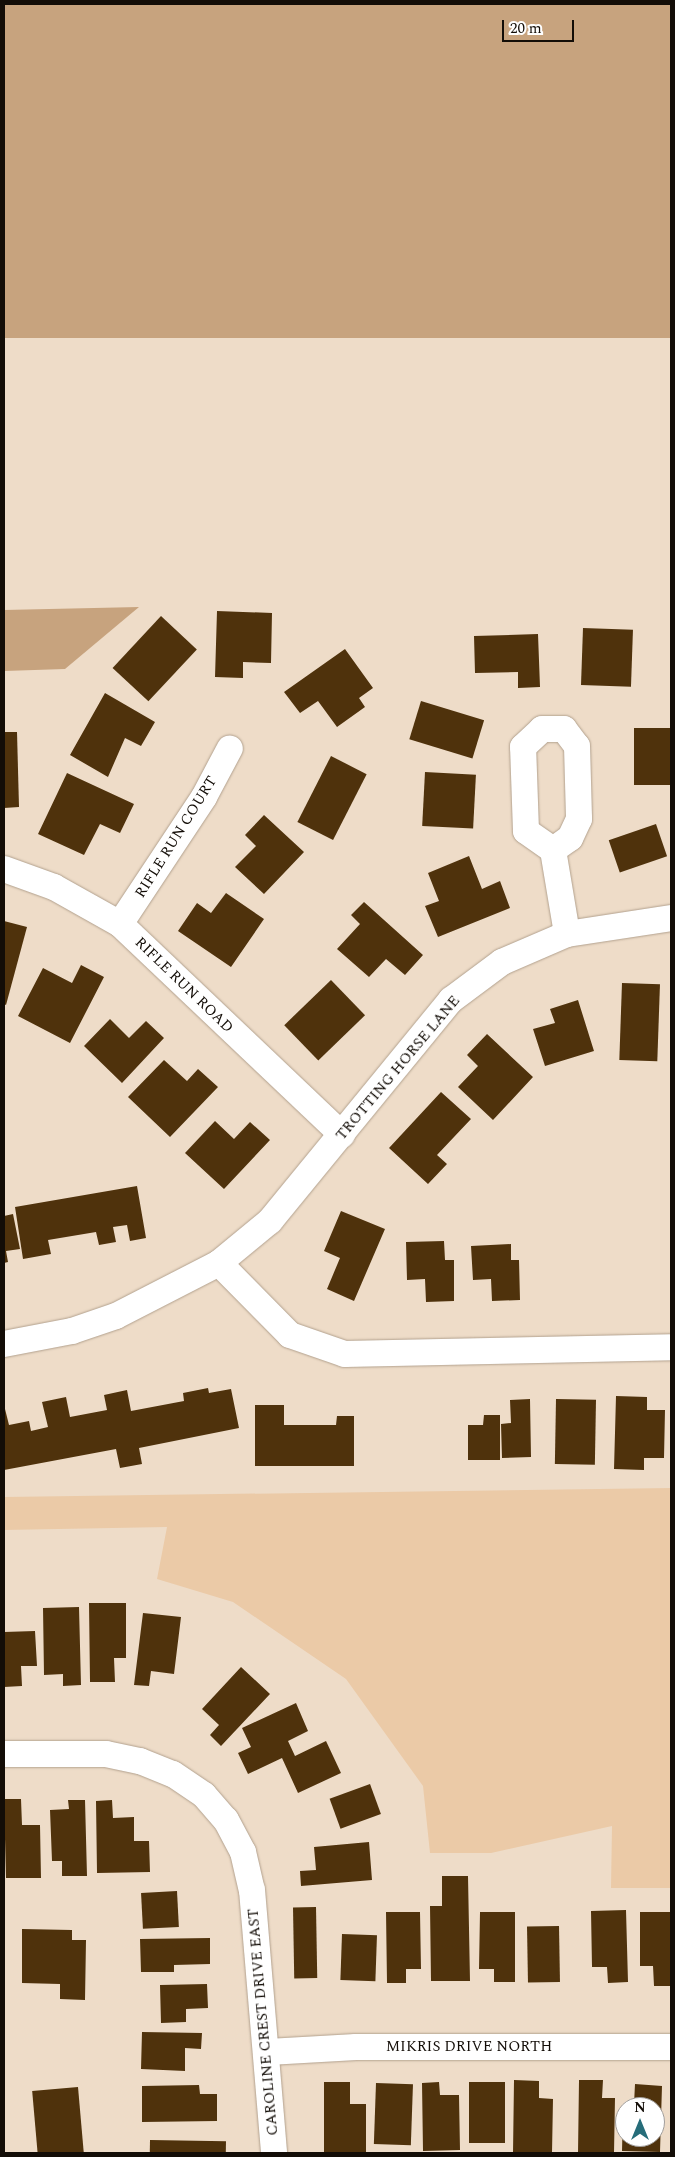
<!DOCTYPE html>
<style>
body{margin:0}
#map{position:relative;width:675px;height:2157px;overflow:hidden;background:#eedcc8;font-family:Spectral,serif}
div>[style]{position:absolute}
.green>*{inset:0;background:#ebcaa7}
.forest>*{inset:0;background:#c7a37e;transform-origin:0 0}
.building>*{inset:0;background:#4f320c;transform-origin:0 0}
.roads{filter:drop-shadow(0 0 1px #b2a18e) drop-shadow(0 0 1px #b2a18e)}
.minor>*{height:26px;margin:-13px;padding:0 13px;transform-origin:13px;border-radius:13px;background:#fff}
span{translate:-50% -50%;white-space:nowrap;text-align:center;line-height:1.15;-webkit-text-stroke:5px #fff;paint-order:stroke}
.street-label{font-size:15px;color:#130d07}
.frame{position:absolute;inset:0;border:5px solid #130d07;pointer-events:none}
.north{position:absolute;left:615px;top:2097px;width:50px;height:50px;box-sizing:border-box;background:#fff;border:1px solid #a19e9c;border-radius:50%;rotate:0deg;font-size:14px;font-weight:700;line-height:20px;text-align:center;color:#130d07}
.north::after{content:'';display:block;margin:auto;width:18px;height:22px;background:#266d7a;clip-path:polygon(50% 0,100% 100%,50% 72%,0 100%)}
.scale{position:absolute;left:502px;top:20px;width:72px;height:22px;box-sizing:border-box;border:2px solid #130d07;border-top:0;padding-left:6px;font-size:15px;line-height:18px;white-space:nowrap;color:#130d07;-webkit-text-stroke:4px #fff;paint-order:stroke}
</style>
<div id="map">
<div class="green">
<i style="clip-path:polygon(671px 1488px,671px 1888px,611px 1888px,612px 1826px,491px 1853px,430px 1853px,423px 1786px,346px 1679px,233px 1602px,157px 1579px,167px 1527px,4px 1530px,4px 1497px)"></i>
</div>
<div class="forest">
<i style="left:4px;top:4px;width:667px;height:334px"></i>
<i style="clip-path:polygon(139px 607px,65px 669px,4px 671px,4px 610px)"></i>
</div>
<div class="building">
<i style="clip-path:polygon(217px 611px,272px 613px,271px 663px,243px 662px,243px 678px,215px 677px)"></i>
<i style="left:161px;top:616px;width:49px;height:71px;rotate:43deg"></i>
<i style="left:583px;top:628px;width:50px;height:57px;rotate:2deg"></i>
<i style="clip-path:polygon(538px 634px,540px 687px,518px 688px,518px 672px,475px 673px,474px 636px)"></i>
<i style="clip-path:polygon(345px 649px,373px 688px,359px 698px,365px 707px,337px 727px,318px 701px,300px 713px,284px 692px)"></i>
<i style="clip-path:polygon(105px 693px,155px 722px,141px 746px,125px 738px,108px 777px,70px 755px)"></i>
<i style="left:421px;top:701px;width:66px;height:40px;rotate:17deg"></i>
<i style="left:634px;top:728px;width:37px;height:57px"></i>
<i style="clip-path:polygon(4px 732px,17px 732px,19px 807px,4px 808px)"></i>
<i style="left:331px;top:756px;width:40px;height:74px;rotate:27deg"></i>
<i style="left:425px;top:772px;width:51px;height:54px;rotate:3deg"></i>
<i style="clip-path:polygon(67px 773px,134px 804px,120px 833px,100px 824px,84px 855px,38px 834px)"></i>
<i style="clip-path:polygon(264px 815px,304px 852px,264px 894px,235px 867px,256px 846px,245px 835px)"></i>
<i style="left:656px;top:824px;width:34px;height:50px;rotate:71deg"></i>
<i style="clip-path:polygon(469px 856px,482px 889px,500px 881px,510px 908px,438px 937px,425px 906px,439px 901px,428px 873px)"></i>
<i style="clip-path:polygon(226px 893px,264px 919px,231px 967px,178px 931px,197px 903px,211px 913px)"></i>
<i style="clip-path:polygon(364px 902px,423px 955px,405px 975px,386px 959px,369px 977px,337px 949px,360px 924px,351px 915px)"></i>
<i style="clip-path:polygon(4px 921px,27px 927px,6px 1005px,4px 1004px)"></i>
<i style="clip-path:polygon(81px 965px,104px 977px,70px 1043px,18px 1016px,43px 968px,72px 983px)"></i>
<i style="left:331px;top:980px;width:49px;height:65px;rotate:46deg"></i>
<i style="left:622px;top:983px;width:38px;height:77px;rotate:2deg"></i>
<i style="clip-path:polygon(578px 1000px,594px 1051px,545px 1066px,533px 1029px,555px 1023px,550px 1009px)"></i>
<i style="clip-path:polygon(110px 1019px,129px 1038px,146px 1021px,164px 1038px,122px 1083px,84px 1046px)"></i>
<i style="clip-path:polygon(487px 1034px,533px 1077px,493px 1120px,458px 1087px,478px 1066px,467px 1055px)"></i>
<i style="clip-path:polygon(164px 1060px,187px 1081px,198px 1069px,218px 1087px,170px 1137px,128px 1097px)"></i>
<i style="clip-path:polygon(441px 1092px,471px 1119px,437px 1155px,447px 1164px,428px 1184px,389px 1148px)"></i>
<i style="clip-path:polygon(215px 1121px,234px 1139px,250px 1122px,270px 1140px,224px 1189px,185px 1153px)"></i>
<i style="clip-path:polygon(137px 1186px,146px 1238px,130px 1241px,127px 1225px,113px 1227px,116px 1242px,99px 1245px,96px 1232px,48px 1240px,51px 1254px,23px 1259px,15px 1207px)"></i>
<i style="clip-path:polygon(341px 1211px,385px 1229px,354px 1301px,327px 1289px,340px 1258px,324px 1251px)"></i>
<i style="clip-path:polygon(13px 1214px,20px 1249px,6px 1251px,8px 1262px,4px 1263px,4px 1216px)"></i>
<i style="clip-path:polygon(444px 1241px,445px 1260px,454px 1260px,454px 1301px,426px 1302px,425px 1279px,407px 1280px,406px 1242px)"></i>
<i style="clip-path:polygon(511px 1244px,511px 1260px,519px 1260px,520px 1300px,492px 1301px,491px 1279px,473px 1280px,471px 1246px)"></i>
<i style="clip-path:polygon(208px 1388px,209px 1393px,231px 1389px,239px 1428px,139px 1448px,142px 1464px,120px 1468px,116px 1449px,4px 1470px,4px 1405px,9px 1425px,29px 1421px,31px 1431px,48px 1427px,42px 1402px,66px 1397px,70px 1417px,107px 1410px,104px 1395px,127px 1390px,131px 1411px,184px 1401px,183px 1393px)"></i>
<i style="clip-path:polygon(616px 1396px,647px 1397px,647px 1410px,665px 1410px,664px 1458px,644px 1458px,644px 1470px,614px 1469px)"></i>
<i style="clip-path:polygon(530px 1399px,531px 1457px,502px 1458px,501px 1424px,511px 1423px,510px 1400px)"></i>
<i style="left:556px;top:1399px;width:40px;height:65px;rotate:1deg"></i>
<i style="clip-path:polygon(255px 1405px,284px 1405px,284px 1425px,336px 1425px,337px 1416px,354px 1416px,354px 1466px,255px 1466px)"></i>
<i style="clip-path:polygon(484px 1415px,500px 1415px,500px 1460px,468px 1460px,468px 1425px,483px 1425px)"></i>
<i style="clip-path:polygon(89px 1603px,126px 1603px,126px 1658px,114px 1658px,115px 1682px,90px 1682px)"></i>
<i style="clip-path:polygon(79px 1607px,81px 1685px,63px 1686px,63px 1674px,44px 1675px,43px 1608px)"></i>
<i style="clip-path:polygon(143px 1613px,181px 1617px,174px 1674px,151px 1671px,149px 1686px,134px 1685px)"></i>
<i style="clip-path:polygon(35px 1631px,37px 1666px,21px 1666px,22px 1686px,4px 1687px,4px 1632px)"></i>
<i style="clip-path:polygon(241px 1667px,270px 1694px,221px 1746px,210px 1735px,219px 1725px,202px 1709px)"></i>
<i style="clip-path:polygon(296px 1703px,308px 1731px,288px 1741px,295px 1756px,326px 1741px,341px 1773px,298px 1793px,282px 1758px,248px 1774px,238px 1753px,251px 1747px,242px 1728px)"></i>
<i style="left:370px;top:1784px;width:32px;height:43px;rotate:70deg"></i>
<i style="clip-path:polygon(4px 1799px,21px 1799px,22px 1825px,40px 1825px,41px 1878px,6px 1878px)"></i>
<i style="clip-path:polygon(68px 1800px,85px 1800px,87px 1876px,62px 1876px,62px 1861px,52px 1861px,50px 1810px,69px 1809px)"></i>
<i style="clip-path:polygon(112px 1800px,113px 1818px,134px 1817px,134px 1841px,149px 1841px,150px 1872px,97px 1873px,96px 1801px)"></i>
<i style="clip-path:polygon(369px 1842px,372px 1880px,301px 1886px,300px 1871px,316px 1870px,314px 1847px)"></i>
<i style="clip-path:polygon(442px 1876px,468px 1876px,470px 1981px,431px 1981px,430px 1906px,442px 1906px)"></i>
<i style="left:177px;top:1891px;width:36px;height:36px;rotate:87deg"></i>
<i style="left:316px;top:1907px;width:71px;height:23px;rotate:89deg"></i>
<i style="clip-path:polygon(626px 1910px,628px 1982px,608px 1983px,607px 1967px,592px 1967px,591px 1911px)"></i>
<i style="clip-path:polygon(386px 1912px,420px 1912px,421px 1969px,406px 1969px,406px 1983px,387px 1983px)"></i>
<i style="clip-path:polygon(480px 1912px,515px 1912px,515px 1982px,494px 1982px,494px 1969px,479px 1969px)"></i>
<i style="clip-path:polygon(640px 1912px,671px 1912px,671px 1986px,654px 1986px,653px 1966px,640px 1966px)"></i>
<i style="left:559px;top:1926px;width:56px;height:32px;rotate:89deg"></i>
<i style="clip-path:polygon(22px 1929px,72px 1930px,72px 1940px,86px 1940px,85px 2000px,60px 1999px,60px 1984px,22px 1983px)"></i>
<i style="left:342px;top:1934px;width:35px;height:46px;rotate:2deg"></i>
<i style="clip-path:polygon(210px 1938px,210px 1964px,174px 1965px,174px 1972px,141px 1972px,140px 1939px)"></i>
<i style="clip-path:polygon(207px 1984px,208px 2008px,186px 2009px,186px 2022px,161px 2023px,160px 1985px)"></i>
<i style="clip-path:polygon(142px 2032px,202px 2033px,201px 2049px,185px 2048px,185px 2071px,141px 2069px)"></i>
<i style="clip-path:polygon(514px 2080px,539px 2081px,539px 2098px,553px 2099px,552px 2153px,513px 2153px)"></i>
<i style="clip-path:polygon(579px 2080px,603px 2080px,602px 2098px,615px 2098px,614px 2153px,578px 2153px)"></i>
<i style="clip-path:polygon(324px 2082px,350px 2082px,350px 2104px,366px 2104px,366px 2153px,324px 2153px)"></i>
<i style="clip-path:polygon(439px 2082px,440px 2095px,459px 2095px,460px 2150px,423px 2151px,422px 2083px)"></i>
<i style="left:469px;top:2082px;width:36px;height:61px"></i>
<i style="left:376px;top:2083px;width:37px;height:61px;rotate:2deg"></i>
<i style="clip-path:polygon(635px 2084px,662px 2086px,660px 2152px,622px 2151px,623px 2109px,625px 2137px,655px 2137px,655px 2107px,624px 2107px,634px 2104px)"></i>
<i style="clip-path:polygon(199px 2085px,200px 2094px,217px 2094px,217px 2121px,142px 2122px,142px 2086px)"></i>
<i style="left:78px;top:2087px;width:66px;height:46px;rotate:85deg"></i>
<i style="left:150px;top:2140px;width:76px;height:13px;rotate:1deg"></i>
</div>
<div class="roads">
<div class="minor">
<i style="left:542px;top:729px;width:22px"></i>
<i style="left:564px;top:729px;width:21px;rotate:53deg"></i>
<i style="left:577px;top:746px;width:73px;rotate:88.4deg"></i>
<i style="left:579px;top:819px;width:21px;rotate:115deg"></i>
<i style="left:570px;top:838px;width:21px;rotate:145deg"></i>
<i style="left:553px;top:850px;width:33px;rotate:-145deg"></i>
<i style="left:526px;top:831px;width:84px;rotate:-92deg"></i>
<i style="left:523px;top:747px;width:26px;rotate:-43deg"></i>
<i style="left:553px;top:850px;width:85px;rotate:80.5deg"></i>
<i style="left:4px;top:869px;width:53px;rotate:19.8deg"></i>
<i style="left:54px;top:887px;width:76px;rotate:29.3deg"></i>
<i style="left:120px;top:924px;width:306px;rotate:43.5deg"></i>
<i style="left:120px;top:924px;width:152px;rotate:-56.5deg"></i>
<i style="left:204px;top:797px;width:55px;rotate:-62deg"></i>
<i style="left:219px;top:1263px;width:101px;rotate:45.4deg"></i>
<i style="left:290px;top:1335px;width:58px;rotate:19.1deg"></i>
<i style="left:345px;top:1354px;width:326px;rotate:-1.2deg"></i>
<i style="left:4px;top:1344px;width:69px;rotate:-10.8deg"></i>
<i style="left:72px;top:1331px;width:46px;rotate:-18.8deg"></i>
<i style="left:116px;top:1316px;width:116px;rotate:-27.2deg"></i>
<i style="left:219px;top:1263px;width:66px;rotate:-39.5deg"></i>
<i style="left:270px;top:1221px;width:286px;rotate:-50.7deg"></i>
<i style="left:451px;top:1000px;width:64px;rotate:-36.7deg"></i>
<i style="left:502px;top:962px;width:71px;rotate:-23.3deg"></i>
<i style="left:567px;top:934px;width:105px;rotate:-8.7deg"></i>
<i style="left:4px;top:1754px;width:102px"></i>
<i style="left:106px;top:1754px;width:35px;rotate:12deg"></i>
<i style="left:140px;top:1761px;width:35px;rotate:22deg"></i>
<i style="left:173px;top:1774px;width:37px;rotate:34deg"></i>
<i style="left:204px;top:1795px;width:33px;rotate:49deg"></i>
<i style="left:226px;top:1820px;width:36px;rotate:62deg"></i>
<i style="left:243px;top:1852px;width:39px;rotate:77deg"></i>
<i style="left:252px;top:1890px;width:264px;rotate:85.2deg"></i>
<i style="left:268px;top:2052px;width:88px;rotate:-3.3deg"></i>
<i style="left:356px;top:2047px;width:315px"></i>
</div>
</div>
<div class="street-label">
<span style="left:176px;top:837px;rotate:-58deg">RIFLE RUN COURT</span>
<span style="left:184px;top:985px;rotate:44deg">RIFLE RUN ROAD</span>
<span style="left:398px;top:1068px;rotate:-50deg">TROTTING HORSE LANE</span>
<span style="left:263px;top:2022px;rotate:-95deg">CAROLINE CREST DRIVE EAST</span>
<span style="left:469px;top:2047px">MIKRIS DRIVE NORTH</span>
</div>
<div class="frame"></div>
<div class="north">N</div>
<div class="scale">20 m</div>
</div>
